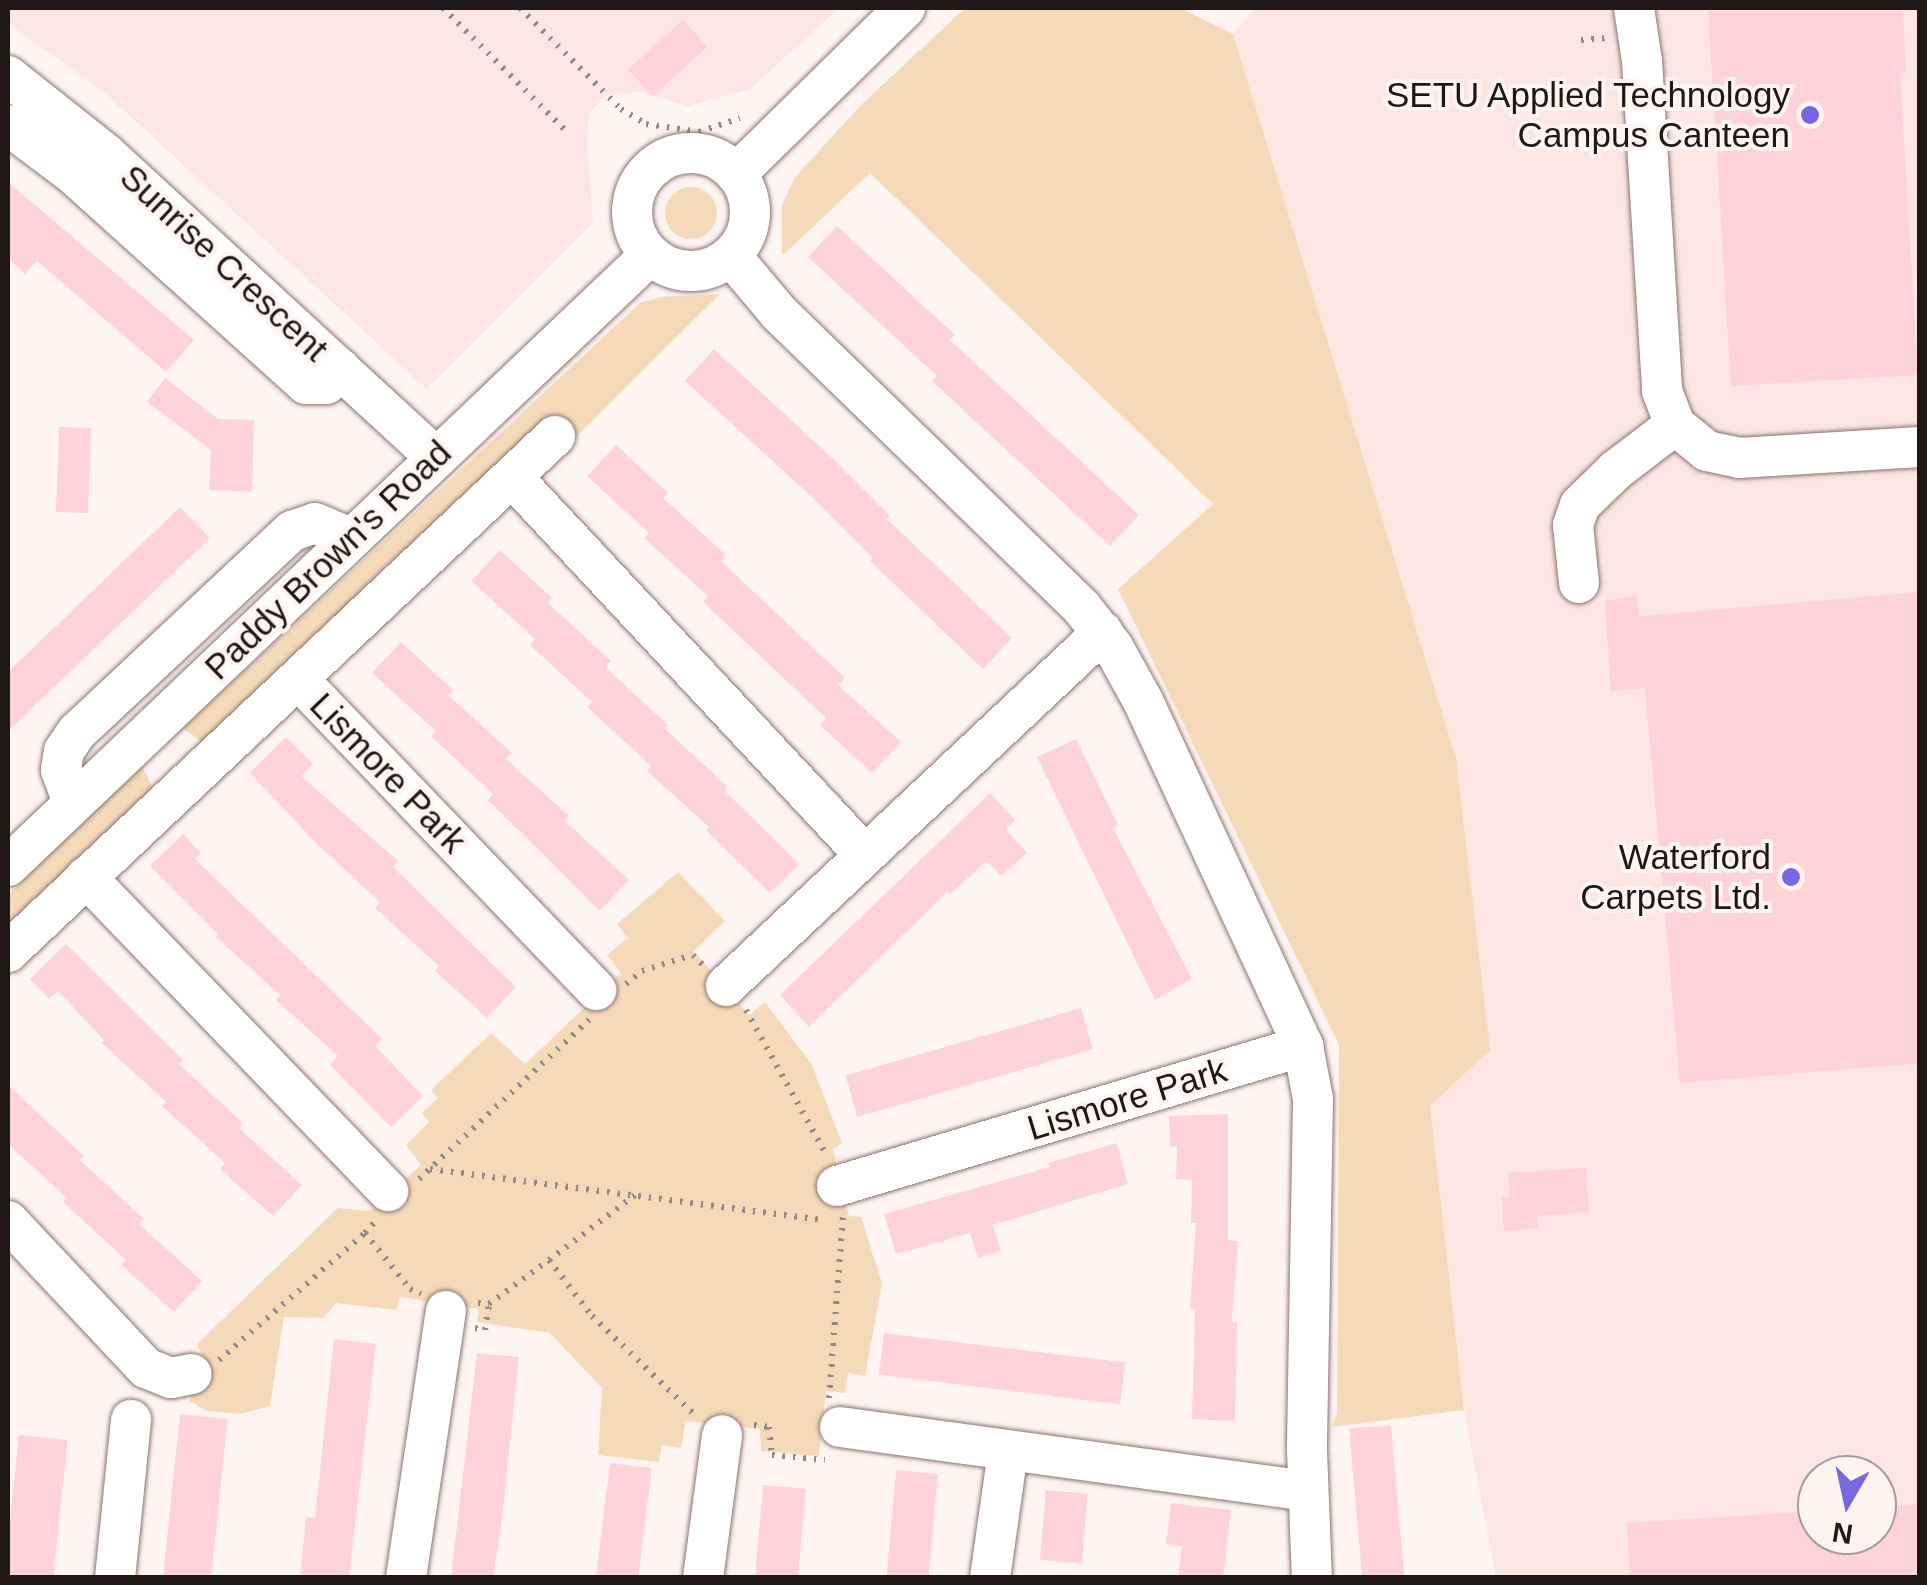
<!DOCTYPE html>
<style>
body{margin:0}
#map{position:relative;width:1927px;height:1585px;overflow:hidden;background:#fef4f2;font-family:Helvetica,sans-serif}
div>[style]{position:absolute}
.built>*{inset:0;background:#fbe6e2}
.green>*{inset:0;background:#f5daba}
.round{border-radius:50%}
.building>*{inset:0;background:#fdd3d8;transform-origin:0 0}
.path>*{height:6px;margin-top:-3px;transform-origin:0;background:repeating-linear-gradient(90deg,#938a88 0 2.5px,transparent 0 10.5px)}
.roads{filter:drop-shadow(0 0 2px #8a7470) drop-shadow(0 0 2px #8a7470)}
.minor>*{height:40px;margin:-20px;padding:0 20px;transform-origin:20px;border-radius:20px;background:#fff}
.minor>.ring{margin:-20px;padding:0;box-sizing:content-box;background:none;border:40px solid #fff;border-radius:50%}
.dots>*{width:28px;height:28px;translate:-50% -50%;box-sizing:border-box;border:5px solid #fef4f2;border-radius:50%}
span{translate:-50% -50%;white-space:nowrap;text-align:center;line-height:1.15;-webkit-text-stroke:8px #fef4f2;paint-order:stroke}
.poi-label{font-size:35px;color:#1f1715}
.right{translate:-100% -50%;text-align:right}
.street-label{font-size:35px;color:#1f1715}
.frame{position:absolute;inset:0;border:10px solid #1f1715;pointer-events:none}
.north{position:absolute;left:1797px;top:1455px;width:100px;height:100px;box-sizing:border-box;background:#fef4f2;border:2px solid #a59c9a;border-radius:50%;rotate:189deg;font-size:28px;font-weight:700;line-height:40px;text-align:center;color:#1f1715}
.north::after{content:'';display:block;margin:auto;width:35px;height:45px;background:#7767e2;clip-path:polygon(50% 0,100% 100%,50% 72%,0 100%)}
</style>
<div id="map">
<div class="built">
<i style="clip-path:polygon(8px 8px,839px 8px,750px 89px,688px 106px,640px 92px,607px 95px,589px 114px,587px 143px,593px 223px,427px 389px,105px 93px,8px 23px)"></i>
<i style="clip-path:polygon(evenodd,1255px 8px,1919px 8px,1919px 1577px,1496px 1577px,1464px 1410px,1429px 1106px,1456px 758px,1233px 34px,1255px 8px,1817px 1475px,1877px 1475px,1877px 1535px,1817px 1535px,1817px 1475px)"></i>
</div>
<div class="green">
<i style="clip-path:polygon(965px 8px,1180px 8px,1233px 34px,1456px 758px,1490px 1050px,1430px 1106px,1464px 1410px,1332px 1427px,1337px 1413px,1339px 1045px,1118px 589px,1213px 504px,870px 173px,782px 256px,782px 205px,795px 177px,861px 105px)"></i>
<i class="round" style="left:665px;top:187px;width:52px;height:52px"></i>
<i style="clip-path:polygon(720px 294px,573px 440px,202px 742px,183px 728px,640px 303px,661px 297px)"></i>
<i style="clip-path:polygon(142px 766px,153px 789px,8px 928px,8px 895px)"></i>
<i style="clip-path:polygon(678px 872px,725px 921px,694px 951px,749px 1015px,765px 1002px,812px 1065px,842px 1143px,833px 1149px,849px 1216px,861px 1217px,882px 1283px,865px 1376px,848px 1373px,845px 1393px,826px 1391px,819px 1456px,761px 1451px,760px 1429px,686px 1421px,681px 1448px,662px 1445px,659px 1462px,598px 1455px,602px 1388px,550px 1333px,477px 1322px,479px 1309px,400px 1297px,396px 1310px,336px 1303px,323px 1318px,284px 1317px,270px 1406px,240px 1414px,207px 1411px,190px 1401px,191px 1383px,212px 1375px,197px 1344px,338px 1208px,370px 1211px,421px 1165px,406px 1145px,429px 1122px,422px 1113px,438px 1098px,431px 1090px,491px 1033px,525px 1064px,621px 973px,607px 955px,628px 938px,617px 924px)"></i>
</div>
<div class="building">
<i style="clip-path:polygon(1708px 8px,1903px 8px,1906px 73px,1900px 73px,1918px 375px,1731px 386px)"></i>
<i style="left:683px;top:20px;width:36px;height:74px;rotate:48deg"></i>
<i style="clip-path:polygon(8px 182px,194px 340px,166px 372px,37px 261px,25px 274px,8px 258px)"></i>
<i style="clip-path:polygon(837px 226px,955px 335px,950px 340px,1139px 515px,1110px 546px,932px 381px,937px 376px,808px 257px)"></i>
<i style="clip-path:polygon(714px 349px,831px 457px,890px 516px,887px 519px,1012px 638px,983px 669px,870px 561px,873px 558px,812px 497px,685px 381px)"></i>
<i style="clip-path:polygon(165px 378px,218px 419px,254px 420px,252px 492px,209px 490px,211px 450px,147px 402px)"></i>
<i style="left:59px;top:427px;width:32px;height:85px;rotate:2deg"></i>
<i style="clip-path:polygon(616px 445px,668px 493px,663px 498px,726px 555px,721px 561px,845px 678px,838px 685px,901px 742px,872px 773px,820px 725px,826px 718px,703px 602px,708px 596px,644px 538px,649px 533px,587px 476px)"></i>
<i style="clip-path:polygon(180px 507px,210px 538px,8px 731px,8px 672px)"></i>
<i style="clip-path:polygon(500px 550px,552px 598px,548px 603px,611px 661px,605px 667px,668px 725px,664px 728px,728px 787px,725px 791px,799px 864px,770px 893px,706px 830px,709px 827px,647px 771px,651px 766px,587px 707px,592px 702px,530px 645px,535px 639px,471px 581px)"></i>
<i style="clip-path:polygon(1920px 592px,1920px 1063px,1680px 1083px,1645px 688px,1611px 691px,1605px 601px,1637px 595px,1639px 616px)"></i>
<i style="clip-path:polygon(401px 642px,453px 690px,448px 695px,512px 753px,506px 759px,569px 816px,565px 821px,629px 880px,600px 911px,488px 800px,493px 794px,431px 736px,436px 731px,372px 673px)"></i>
<i style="clip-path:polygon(286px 737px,313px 764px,301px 776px,398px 861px,393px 867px,516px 987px,487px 1018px,435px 971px,439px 966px,375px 908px,380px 902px,317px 844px,250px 773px)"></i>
<i style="clip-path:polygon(1076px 739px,1118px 825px,1113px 828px,1192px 979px,1155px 1000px,1037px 757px)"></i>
<i style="clip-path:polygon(990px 793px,1015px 820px,1005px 829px,1027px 853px,1001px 876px,987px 861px,950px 894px,948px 891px,809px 1027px,780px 995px)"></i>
<i style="clip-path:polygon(183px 834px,201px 853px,195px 859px,382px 1039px,375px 1046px,423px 1096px,391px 1127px,330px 1065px,338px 1056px,276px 1000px,280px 995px,216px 937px,218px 934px,150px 866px)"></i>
<i style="clip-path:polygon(66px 944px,183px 1060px,179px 1064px,243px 1123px,239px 1128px,302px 1185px,273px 1216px,220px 1169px,225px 1163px,162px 1106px,166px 1102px,102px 1043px,104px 1040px,58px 991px,49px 999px,30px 979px)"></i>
<i style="left:1081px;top:1008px;width:43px;height:245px;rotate:74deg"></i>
<i style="clip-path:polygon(8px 1085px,84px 1156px,80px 1160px,144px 1219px,139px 1224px,202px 1281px,174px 1312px,121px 1265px,126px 1260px,63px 1202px,67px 1198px,8px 1144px)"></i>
<i style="clip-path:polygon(1228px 1114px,1228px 1240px,1238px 1241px,1232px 1322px,1237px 1322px,1235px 1421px,1192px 1419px,1195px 1309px,1190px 1308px,1196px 1223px,1191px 1223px,1192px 1180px,1176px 1179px,1177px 1146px,1170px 1147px,1169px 1116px)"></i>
<i style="clip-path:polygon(1117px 1143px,1128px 1184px,993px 1225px,1001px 1251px,978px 1258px,970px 1233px,896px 1254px,884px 1214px,1050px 1167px,1048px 1163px)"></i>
<i style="clip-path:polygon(1586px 1168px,1589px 1212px,1537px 1216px,1538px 1228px,1504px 1231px,1502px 1198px,1510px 1197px,1508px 1173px)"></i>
<i style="left:884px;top:1333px;width:243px;height:42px;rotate:7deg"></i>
<i style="clip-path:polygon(334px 1339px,376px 1344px,349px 1578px,300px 1578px,306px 1517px,315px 1518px)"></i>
<i style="clip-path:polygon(477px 1353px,519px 1357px,502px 1519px,493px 1578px,451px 1578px)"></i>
<i style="left:180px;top:1414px;width:48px;height:165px;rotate:6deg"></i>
<i style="left:1391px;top:1425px;width:154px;height:42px;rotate:85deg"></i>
<i style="left:19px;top:1435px;width:49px;height:143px;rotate:6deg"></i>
<i style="left:610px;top:1463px;width:42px;height:116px;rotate:7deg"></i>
<i style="left:896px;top:1470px;width:42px;height:109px;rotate:5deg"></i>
<i style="left:763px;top:1485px;width:43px;height:94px;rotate:5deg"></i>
<i style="left:1046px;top:1490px;width:42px;height:70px;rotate:5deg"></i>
<i style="clip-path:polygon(1171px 1503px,1231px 1510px,1223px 1578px,1178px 1578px,1182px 1546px,1166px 1544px)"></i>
<i style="clip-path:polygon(1920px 1504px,1920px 1578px,1630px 1578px,1627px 1523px,1817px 1511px,1817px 1535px,1877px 1535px,1877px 1507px)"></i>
</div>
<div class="path">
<i style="left:443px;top:8px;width:177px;rotate:45deg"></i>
<i style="left:520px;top:8px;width:143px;rotate:45deg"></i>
<i style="left:621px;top:109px;width:29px;rotate:31deg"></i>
<i style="left:646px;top:124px;width:54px;rotate:8.6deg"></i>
<i style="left:699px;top:132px;width:43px;rotate:-18.9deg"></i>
<i style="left:1581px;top:40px;width:24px;rotate:-5deg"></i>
<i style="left:626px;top:984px;width:21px;rotate:-39deg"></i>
<i style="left:642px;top:971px;width:53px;rotate:-17.4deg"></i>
<i style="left:693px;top:955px;width:14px;rotate:45deg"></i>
<i style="left:746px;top:1010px;width:167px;rotate:61deg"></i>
<i style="left:430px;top:1169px;width:396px;rotate:7.4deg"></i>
<i style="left:419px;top:1179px;width:233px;rotate:-43.1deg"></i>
<i style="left:365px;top:1233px;width:13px;rotate:-48deg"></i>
<i style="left:549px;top:1260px;width:108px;rotate:-37.1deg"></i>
<i style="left:478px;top:1303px;width:11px;rotate:5deg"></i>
<i style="left:489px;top:1304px;width:74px;rotate:-36.3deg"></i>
<i style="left:549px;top:1260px;width:71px;rotate:52.5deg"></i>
<i style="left:592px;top:1316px;width:146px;rotate:43.9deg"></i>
<i style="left:475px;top:1328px;width:10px;rotate:11deg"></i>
<i style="left:485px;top:1330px;width:26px;rotate:-81deg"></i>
<i style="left:219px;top:1360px;width:194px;rotate:-41deg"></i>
<i style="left:365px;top:1233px;width:72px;rotate:51.2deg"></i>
<i style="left:410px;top:1289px;width:12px;rotate:24deg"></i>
<i style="left:829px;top:1398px;width:183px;rotate:-85.6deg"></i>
<i style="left:754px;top:1425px;width:15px;rotate:8deg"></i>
<i style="left:769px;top:1427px;width:28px;rotate:84deg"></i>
<i style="left:772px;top:1455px;width:53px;rotate:5.4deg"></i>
</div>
<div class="roads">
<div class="minor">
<i style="left:1634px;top:8px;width:54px;rotate:81.4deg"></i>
<i style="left:1642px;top:61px;width:331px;rotate:86.5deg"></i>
<i style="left:1662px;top:391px;width:36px;rotate:69deg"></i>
<i style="left:1675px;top:425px;width:41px;rotate:39.1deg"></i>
<i style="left:1707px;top:451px;width:33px;rotate:12deg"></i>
<i style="left:1739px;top:458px;width:181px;rotate:-3.5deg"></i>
<i style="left:8px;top:76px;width:125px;rotate:38.5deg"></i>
<i style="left:106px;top:154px;width:447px;rotate:42.6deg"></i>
<i style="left:8px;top:125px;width:83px;rotate:37.1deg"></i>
<i style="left:74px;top:175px;width:312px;rotate:42deg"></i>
<i style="left:306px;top:384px;width:20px"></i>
<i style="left:326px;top:384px;width:21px;rotate:-47deg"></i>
<i class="ring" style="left:632px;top:153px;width:78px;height:78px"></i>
<i style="left:736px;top:174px;width:237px;rotate:-44.5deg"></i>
<i style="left:731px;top:256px;width:75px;rotate:49.9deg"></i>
<i style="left:779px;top:313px;width:423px;rotate:44.2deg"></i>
<i style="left:1082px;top:608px;width:50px;rotate:51.5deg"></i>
<i style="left:1113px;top:647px;width:62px;rotate:60.9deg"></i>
<i style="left:1143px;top:701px;width:380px;rotate:65.1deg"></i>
<i style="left:1303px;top:1046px;width:54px;rotate:79.3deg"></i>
<i style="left:1313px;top:1099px;width:351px;rotate:91deg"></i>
<i style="left:1307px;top:1450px;width:128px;rotate:87.8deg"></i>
<i style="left:512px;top:477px;width:517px;rotate:46.96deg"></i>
<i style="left:1579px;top:583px;width:58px;rotate:-95.9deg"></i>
<i style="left:1573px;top:525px;width:21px;rotate:-71deg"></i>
<i style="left:1580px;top:505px;width:50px;rotate:-44.2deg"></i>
<i style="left:1616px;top:470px;width:74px;rotate:-37.3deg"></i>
<i style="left:298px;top:679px;width:431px;rotate:46.2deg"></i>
<i style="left:73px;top:803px;width:35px;rotate:-110deg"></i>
<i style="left:61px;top:770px;width:19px;rotate:-81deg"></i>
<i style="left:64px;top:751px;width:23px;rotate:-56deg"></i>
<i style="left:77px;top:732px;width:294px;rotate:-43.1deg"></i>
<i style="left:292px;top:531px;width:24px;rotate:-19deg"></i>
<i style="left:315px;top:523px;width:39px;rotate:23deg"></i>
<i style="left:8px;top:866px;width:885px;rotate:-43.58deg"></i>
<i style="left:86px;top:877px;width:436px;rotate:46.1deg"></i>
<i style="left:8px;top:952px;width:752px;rotate:-43.33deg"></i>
<i style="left:726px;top:986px;width:517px;rotate:-43.2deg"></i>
<i style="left:837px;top:1186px;width:487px;rotate:-16.7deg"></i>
<i style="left:8px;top:1221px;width:202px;rotate:46.8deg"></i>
<i style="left:146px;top:1368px;width:27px;rotate:22deg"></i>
<i style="left:171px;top:1378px;width:21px;rotate:-11deg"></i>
<i style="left:840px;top:1427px;width:472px;rotate:7.8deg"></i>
<i style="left:115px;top:1578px;width:159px;rotate:-84.2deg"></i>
<i style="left:406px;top:1578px;width:270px;rotate:-81.5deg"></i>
<i style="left:703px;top:1578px;width:144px;rotate:-82.4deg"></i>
<i style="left:990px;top:1578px;width:128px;rotate:-81.9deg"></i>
</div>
</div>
<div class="dots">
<i style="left:1810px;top:115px;background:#7767e2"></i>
<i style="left:1791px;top:877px;background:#7767e2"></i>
</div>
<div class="poi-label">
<span class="right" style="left:1790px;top:115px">SETU Applied Technology<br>Campus Canteen</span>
<span class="right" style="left:1771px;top:877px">Waterford<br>Carpets Ltd.</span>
</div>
<div class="street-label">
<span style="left:224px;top:263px;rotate:43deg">Sunrise Crescent</span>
<span style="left:328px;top:560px;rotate:-44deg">Paddy Brown's Road</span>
<span style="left:388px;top:773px;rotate:46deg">Lismore Park</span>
<span style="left:1127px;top:1099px;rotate:-17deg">Lismore Park</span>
</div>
<div class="frame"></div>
<div class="north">N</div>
</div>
